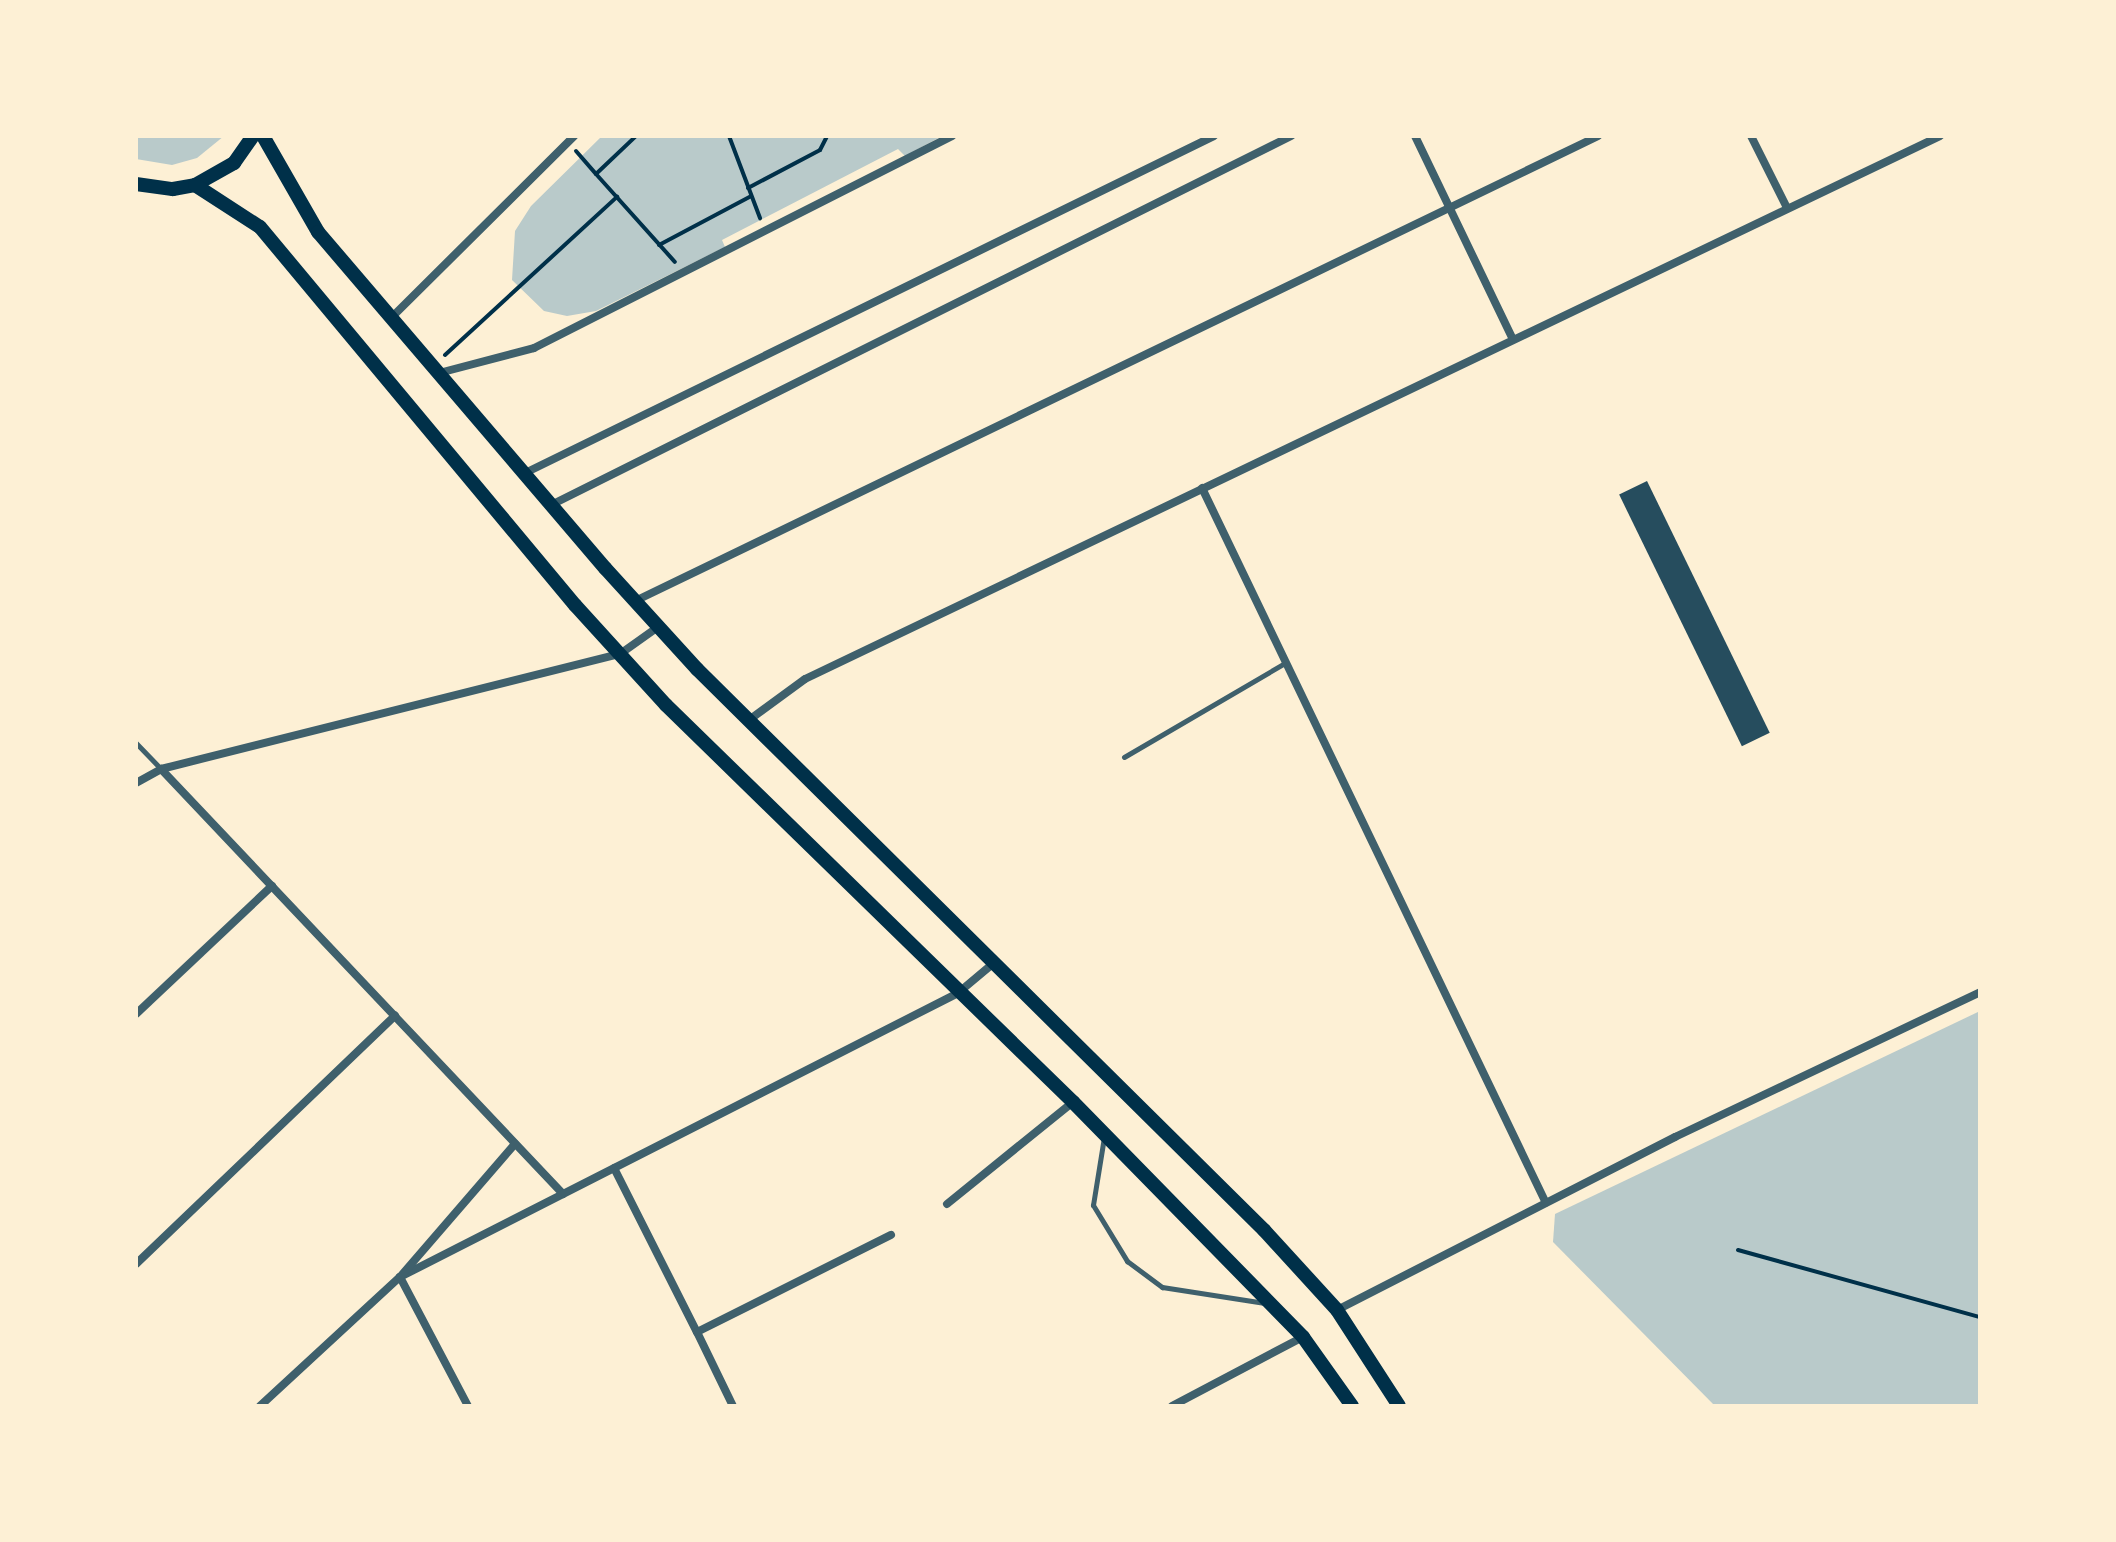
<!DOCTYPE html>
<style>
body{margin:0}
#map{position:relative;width:2116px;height:1542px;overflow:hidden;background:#fdf0d5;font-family:"Source Sans 3",sans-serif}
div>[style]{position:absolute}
.green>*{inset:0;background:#b9caca}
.building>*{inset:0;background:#264d5e;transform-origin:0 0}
.path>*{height:4px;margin:-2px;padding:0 2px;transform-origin:2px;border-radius:2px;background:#003049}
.service>*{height:5px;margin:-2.5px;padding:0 2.5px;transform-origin:2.5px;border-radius:2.5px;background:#3f606c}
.minor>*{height:8px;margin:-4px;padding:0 4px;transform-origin:4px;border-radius:4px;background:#3f606c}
.secondary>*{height:14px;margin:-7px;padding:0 7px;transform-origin:7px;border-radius:7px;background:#003049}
span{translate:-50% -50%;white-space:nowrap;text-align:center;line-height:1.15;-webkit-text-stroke:6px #fdf0d5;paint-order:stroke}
.frame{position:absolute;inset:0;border:138px solid #fdf0d5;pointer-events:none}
</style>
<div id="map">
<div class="green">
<i style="clip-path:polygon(136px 136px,224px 136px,197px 158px,172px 165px,136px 159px)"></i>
<i style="clip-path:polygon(602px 136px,942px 136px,905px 156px,898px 149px,722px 240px,725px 247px,596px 311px,567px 316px,544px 311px,512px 280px,515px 231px,531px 206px)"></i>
<i style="clip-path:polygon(1980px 1011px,1980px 1406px,1715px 1406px,1553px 1242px,1555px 1214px)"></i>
</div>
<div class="building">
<i style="left:1647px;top:481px;width:280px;height:31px;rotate:64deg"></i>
</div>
<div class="path">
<i style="left:729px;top:136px;width:88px;rotate:69.3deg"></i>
<i style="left:576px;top:151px;width:30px;rotate:49deg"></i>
<i style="left:596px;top:174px;width:55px;rotate:-43.5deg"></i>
<i style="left:596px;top:174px;width:118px;rotate:48.1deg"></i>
<i style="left:748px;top:188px;width:81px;rotate:-27.8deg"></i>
<i style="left:820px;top:150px;width:16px;rotate:-63deg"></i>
<i style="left:659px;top:245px;width:104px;rotate:-28deg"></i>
<i style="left:445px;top:355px;width:234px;rotate:-42.6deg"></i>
<i style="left:1738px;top:1250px;width:251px;rotate:15.5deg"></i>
</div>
<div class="service">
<i style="left:136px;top:743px;width:35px;rotate:46deg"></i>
<i style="left:1124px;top:757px;width:186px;rotate:-30.3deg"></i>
<i style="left:1104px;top:1137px;width:69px;rotate:99.2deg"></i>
<i style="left:1093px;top:1205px;width:66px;rotate:58.7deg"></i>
<i style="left:1127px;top:1261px;width:44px;rotate:36.6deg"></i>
<i style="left:1162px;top:1287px;width:104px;rotate:8.8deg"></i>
</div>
<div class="minor">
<i style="left:1415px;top:136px;width:224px;rotate:64.3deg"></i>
<i style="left:1751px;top:136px;width:80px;rotate:63.4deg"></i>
<i style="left:391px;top:318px;width:258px;rotate:-44.8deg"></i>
<i style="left:439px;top:373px;width:98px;rotate:-14.7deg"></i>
<i style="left:534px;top:348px;width:469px;rotate:-26.9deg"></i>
<i style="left:523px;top:474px;width:769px;rotate:-26.07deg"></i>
<i style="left:1202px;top:488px;width:793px;rotate:64.31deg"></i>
<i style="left:551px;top:505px;width:827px;rotate:-26.5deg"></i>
<i style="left:635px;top:601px;width:1069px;rotate:-25.77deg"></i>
<i style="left:749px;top:720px;width:69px;rotate:-36.2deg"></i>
<i style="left:805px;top:679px;width:1258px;rotate:-25.57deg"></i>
<i style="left:161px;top:769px;width:585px;rotate:46.59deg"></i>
<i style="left:136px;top:783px;width:29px;rotate:-29deg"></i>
<i style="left:161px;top:769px;width:473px;rotate:-14.1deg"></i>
<i style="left:620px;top:654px;width:47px;rotate:-35.4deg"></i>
<i style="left:136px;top:1014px;width:187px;rotate:-43.3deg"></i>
<i style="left:614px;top:1168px;width:184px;rotate:63.2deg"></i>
<i style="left:697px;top:1332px;width:217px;rotate:-26.6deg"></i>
<i style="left:947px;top:1204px;width:162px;rotate:-39deg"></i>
<i style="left:136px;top:1264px;width:359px;rotate:-43.8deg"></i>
<i style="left:1337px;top:1310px;width:380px;rotate:-27.1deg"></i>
<i style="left:1675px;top:1137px;width:338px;rotate:-25.4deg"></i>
<i style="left:697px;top:1332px;width:82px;rotate:64.1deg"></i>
<i style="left:260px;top:1406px;width:190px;rotate:-42.7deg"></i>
<i style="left:400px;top:1277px;width:626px;rotate:-26.97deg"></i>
<i style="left:958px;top:993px;width:48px;rotate:-40deg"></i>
<i style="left:468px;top:1406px;width:146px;rotate:-117.8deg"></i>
<i style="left:400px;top:1277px;width:176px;rotate:-49.2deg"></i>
<i style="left:1172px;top:1406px;width:148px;rotate:-27.8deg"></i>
</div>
<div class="secondary">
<i style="left:263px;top:136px;width:111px;rotate:60.2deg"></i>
<i style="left:318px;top:232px;width:442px;rotate:49.5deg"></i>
<i style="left:605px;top:568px;width:137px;rotate:47.7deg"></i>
<i style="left:697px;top:669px;width:798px;rotate:44.7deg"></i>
<i style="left:1264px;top:1230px;width:108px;rotate:47.6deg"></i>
<i style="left:1337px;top:1310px;width:114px;rotate:57.1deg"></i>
<i style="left:136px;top:184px;width:37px;rotate:8deg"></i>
<i style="left:173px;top:189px;width:22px;rotate:-10deg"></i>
<i style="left:195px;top:185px;width:45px;rotate:-29.4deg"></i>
<i style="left:234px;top:163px;width:33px;rotate:-55deg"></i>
<i style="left:195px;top:185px;width:77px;rotate:32.9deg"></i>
<i style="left:260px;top:227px;width:492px;rotate:50.2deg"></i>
<i style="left:575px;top:605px;width:135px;rotate:47.7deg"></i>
<i style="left:666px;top:705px;width:569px;rotate:44.29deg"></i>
<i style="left:1073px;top:1102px;width:329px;rotate:45.6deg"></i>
<i style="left:1303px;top:1337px;width:85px;rotate:54.6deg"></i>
</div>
<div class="frame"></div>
</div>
